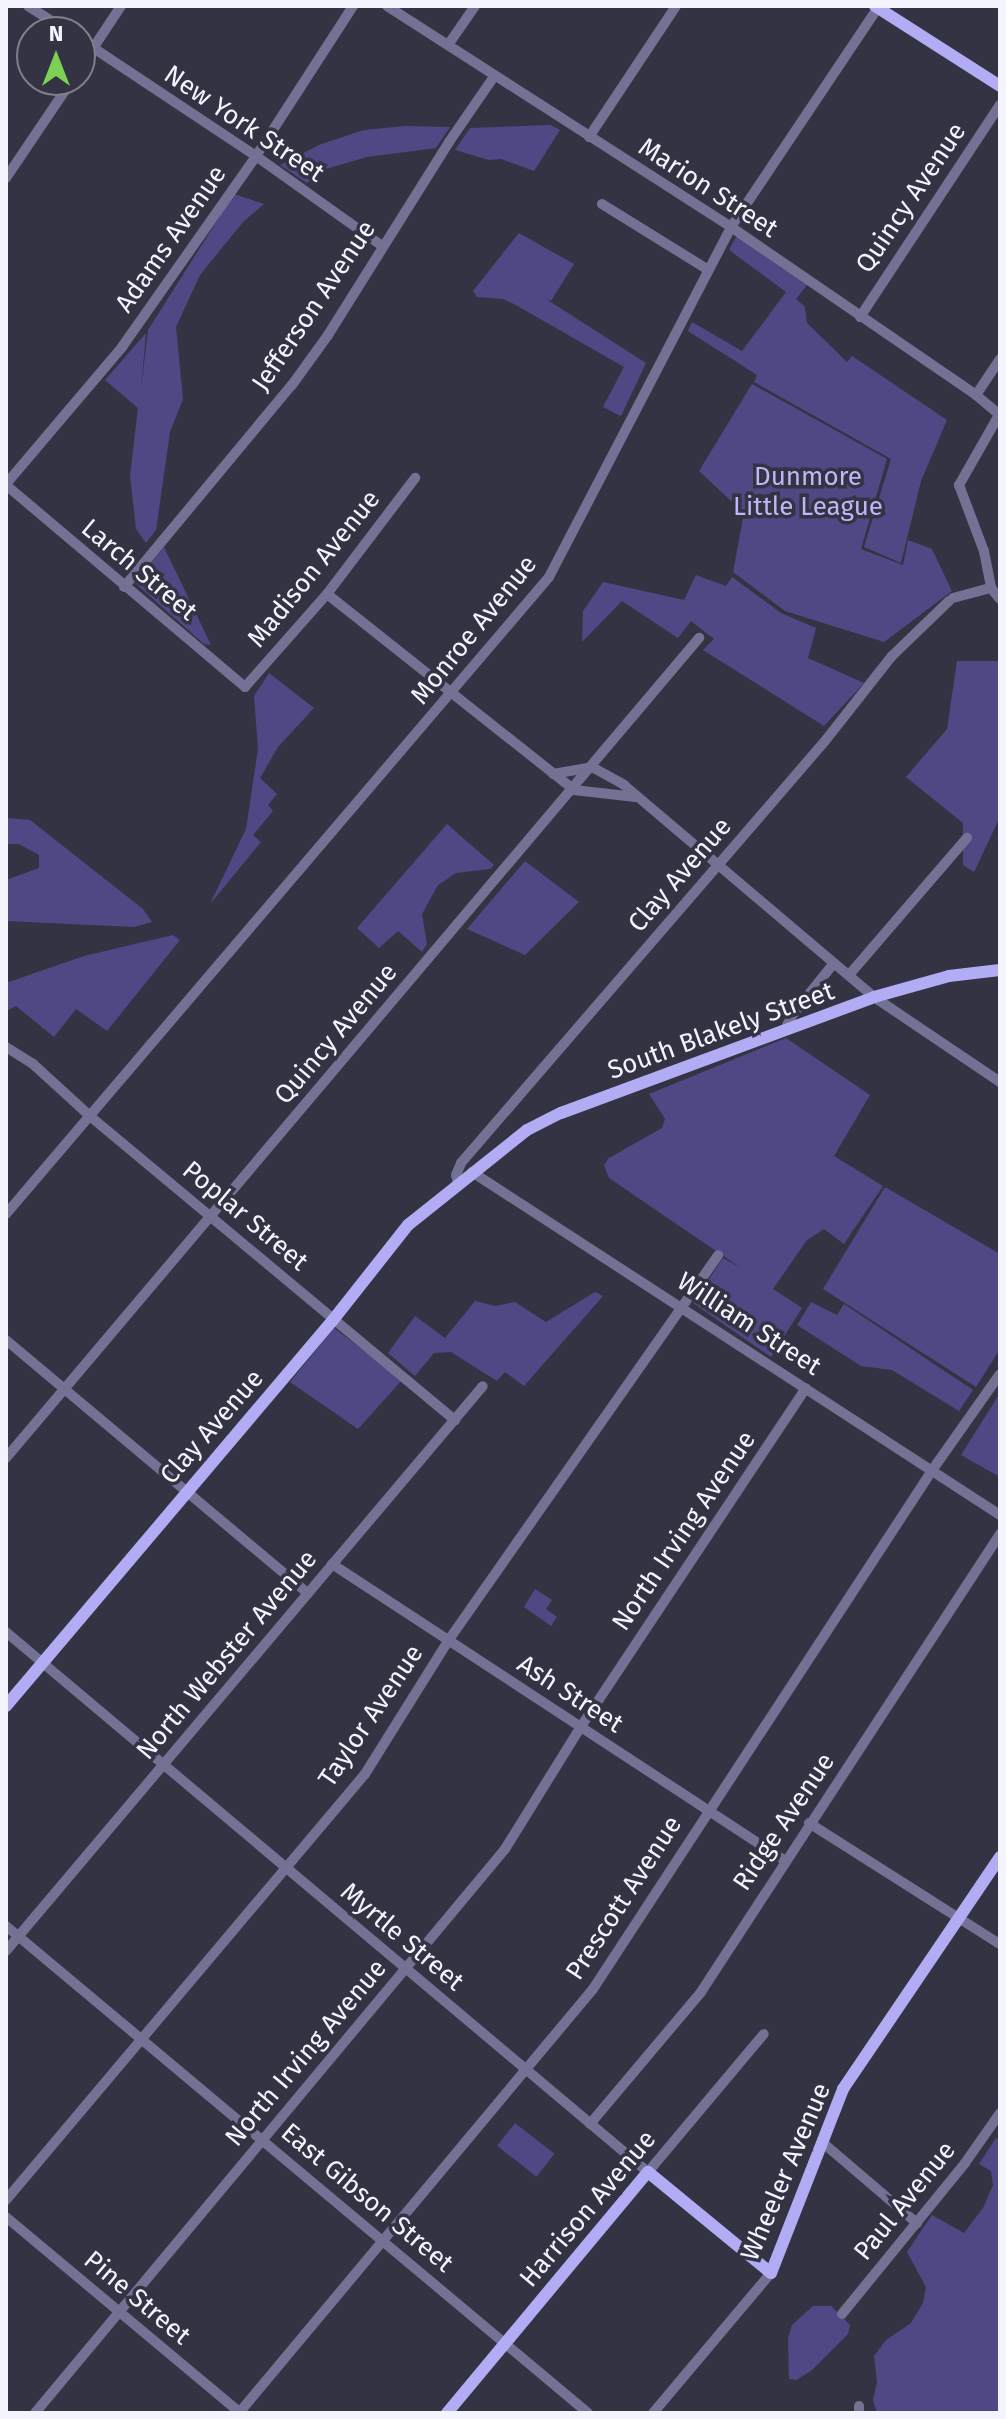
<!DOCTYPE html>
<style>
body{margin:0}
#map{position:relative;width:1006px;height:2419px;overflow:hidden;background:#343343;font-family:"Fira Sans",sans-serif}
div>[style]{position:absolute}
.green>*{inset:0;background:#4f4885;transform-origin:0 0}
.minor>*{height:10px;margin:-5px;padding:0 5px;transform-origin:5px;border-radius:5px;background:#737194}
.major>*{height:12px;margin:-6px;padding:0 6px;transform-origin:6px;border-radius:6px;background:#b1acf4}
span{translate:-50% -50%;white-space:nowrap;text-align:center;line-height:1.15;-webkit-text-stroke:7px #343343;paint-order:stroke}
.street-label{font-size:26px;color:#f4f4ff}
.park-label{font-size:26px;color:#bcb8f8}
.frame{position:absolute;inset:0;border:8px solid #f4f4ff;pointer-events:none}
.north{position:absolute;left:16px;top:16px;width:80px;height:80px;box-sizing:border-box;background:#343343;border:2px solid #81808e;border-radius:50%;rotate:0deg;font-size:22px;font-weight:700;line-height:32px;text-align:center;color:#f4f4ff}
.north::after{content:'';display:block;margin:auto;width:28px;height:36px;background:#7cd155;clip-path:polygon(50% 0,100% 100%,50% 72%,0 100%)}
</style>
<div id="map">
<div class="green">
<i style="clip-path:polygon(550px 125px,560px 130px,534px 171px,501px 159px,489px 160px,455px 150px,470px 128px)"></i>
<i style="clip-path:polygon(405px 126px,450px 127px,436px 148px,367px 157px,322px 170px,307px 183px,280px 165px,319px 145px,364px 130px)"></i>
<i style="clip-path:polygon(234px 194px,264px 204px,243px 222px,200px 275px,176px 327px,183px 399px,170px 432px,156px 530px,146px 543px,136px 529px,130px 476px,138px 408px,105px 380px,146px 333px,141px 389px,148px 330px)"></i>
<i style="clip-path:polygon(519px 233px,574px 264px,551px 301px,546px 299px,646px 363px,621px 416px,603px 407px,624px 367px,514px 304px,503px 299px,477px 297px,473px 291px)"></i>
<i style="clip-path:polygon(737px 235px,807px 285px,796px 299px,805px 307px,807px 323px,847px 362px,852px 356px,947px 420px,921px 481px,901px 563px,864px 547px,891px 459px,754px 382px,757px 375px,688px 331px,692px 322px,742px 351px,786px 292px,729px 250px)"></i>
<i style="clip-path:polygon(752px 384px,887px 459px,861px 549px,903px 565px,908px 540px,932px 549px,952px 591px,884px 642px,785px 611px,733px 572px,744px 513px,699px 471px)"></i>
<i style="clip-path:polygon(164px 547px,211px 645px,204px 644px,135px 583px)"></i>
<i style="clip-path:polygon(696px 575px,726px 586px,732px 577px,781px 613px,816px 628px,808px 658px,864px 683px,824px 726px,703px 650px,714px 639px,691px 621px,678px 638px,622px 601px,582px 642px,583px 611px,603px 582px,684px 600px)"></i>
<i style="clip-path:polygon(957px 661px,1000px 661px,1000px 817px,974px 872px,963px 865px,963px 823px,906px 777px,947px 729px)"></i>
<i style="clip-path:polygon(269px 673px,314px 708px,278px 747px,260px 778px,277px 794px,268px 805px,273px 811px,253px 835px,261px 842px,210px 904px,246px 829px,258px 749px,254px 696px)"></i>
<i style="clip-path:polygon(6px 818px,30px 820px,143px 909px,152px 922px,134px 927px,6px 921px,6px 880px,39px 868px,39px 855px,19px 844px,6px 844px)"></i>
<i style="clip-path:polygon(447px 824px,494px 865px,490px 869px,456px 873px,438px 885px,422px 914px,427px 944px,422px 952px,398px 931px,379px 948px,357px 928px)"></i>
<i style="clip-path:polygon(525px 861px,579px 902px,525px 955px,467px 929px)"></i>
<i style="clip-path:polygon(173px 935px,180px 940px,107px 1031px,76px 1009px,54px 1037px,16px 1006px,6px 1011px,6px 983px,84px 956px)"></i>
<i style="clip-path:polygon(786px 1038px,870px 1095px,834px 1156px,883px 1186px,844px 1244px,824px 1229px,807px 1240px,773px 1289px,802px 1308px,771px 1357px,693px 1303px,723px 1258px,741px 1268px,609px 1178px,604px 1165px,609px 1158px,662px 1128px,665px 1119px,649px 1094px)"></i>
<i style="clip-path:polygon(885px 1187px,1000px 1254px,1000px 1349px,976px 1387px,823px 1289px)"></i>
<i style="clip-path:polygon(595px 1292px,603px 1296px,524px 1386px,505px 1372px,497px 1381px,451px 1352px,434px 1353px,415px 1376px,388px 1353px,415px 1316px,445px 1338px,475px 1301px,495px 1306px,515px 1302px,546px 1322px)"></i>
<i style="clip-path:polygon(811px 1302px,837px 1315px,844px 1304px,973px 1390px,959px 1411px,892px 1370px,861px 1366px,797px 1325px)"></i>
<i style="clip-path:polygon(334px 1328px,402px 1380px,358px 1429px,290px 1382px)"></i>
<i style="clip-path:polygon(1000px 1393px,1000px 1477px,961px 1455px)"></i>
<i style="clip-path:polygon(535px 1589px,552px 1600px,546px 1609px,557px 1617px,551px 1626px,524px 1607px)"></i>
<i style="left:515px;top:2123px;width:50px;height:29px;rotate:38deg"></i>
<i style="clip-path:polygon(996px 2138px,1000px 2140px,1000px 2413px,877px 2413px,873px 2400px,877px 2382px,874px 2356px,886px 2340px,911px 2323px,923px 2303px,926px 2287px,907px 2252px,932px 2215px,964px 2233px,983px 2208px,993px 2185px,991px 2171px,979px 2164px)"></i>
<i style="clip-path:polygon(813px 2306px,831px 2306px,850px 2325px,848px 2334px,811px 2371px,796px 2380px,789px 2379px,788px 2338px,792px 2325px)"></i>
</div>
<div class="minor">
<i style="left:28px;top:6px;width:49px;rotate:32.4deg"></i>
<i style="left:387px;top:6px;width:409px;rotate:32.7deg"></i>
<i style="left:731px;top:227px;width:297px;rotate:34.4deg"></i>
<i style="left:976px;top:395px;width:31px;rotate:40deg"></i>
<i style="left:80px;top:39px;width:211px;rotate:33.6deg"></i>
<i style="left:256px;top:156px;width:155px;rotate:35.5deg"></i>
<i style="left:448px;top:45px;width:47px;rotate:-55.3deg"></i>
<i style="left:80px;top:68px;width:74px;rotate:-56.5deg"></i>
<i style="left:589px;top:137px;width:157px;rotate:-56.4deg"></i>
<i style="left:6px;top:178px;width:118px;rotate:-56deg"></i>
<i style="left:602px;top:204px;width:123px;rotate:31.8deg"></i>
<i style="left:860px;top:317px;width:254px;rotate:-56.6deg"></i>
<i style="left:976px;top:395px;width:43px;rotate:-56.3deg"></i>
<i style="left:999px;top:415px;width:81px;rotate:119.7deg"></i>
<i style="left:959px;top:485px;width:71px;rotate:69.3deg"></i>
<i style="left:984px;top:551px;width:38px;rotate:79deg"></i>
<i style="left:991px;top:588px;width:14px;rotate:51deg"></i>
<i style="left:6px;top:484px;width:180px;rotate:-49.7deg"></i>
<i style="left:122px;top:347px;width:233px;rotate:-54.9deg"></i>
<i style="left:256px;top:156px;width:179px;rotate:-57.1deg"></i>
<i style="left:6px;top:485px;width:313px;rotate:40.2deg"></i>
<i style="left:245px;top:687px;width:124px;rotate:-48.6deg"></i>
<i style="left:327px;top:594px;width:146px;rotate:-52.8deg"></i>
<i style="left:124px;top:587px;width:263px;rotate:-50.3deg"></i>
<i style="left:292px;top:385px;width:62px;rotate:-54.2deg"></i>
<i style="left:328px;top:335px;width:228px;rotate:-57.9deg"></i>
<i style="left:449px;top:142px;width:81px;rotate:-55.5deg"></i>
<i style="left:327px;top:594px;width:315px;rotate:38.4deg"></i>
<i style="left:574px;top:790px;width:62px;rotate:6.4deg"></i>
<i style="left:953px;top:598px;width:39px;rotate:-15deg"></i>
<i style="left:553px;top:774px;width:40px;rotate:-10deg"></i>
<i style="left:592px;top:767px;width:37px;rotate:29deg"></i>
<i style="left:624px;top:785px;width:328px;rotate:40.3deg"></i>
<i style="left:874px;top:997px;width:152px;rotate:34deg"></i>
<i style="left:849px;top:975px;width:181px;rotate:-49.3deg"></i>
<i style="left:784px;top:1031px;width:19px;rotate:-62deg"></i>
<i style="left:793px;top:1014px;width:65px;rotate:-51.2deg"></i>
<i style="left:6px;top:1047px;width:32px;rotate:32deg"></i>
<i style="left:33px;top:1064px;width:79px;rotate:42.4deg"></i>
<i style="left:91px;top:1117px;width:474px;rotate:39.8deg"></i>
<i style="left:472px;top:1172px;width:630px;rotate:33.01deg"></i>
<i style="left:458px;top:1183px;width:8px;rotate:-104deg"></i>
<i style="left:456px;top:1175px;width:13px;rotate:-67deg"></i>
<i style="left:461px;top:1163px;width:557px;rotate:-49.22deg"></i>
<i style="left:825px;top:741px;width:108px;rotate:-51.8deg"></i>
<i style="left:892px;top:656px;width:79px;rotate:-44deg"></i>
<i style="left:6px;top:1214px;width:837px;rotate:-49.55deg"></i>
<i style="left:549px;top:577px;width:394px;rotate:-62.5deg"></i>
<i style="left:731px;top:227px;width:266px;rotate:-56.2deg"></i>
<i style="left:6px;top:1340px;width:394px;rotate:40deg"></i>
<i style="left:6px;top:1458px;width:1074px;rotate:-49.8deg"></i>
<i style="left:332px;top:1564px;width:540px;rotate:33.22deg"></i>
<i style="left:6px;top:1632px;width:839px;rotate:40.07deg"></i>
<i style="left:648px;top:2172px;width:180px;rotate:-50deg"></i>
<i style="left:809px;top:1823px;width:226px;rotate:32.4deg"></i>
<i style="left:6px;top:1926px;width:759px;rotate:39.92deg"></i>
<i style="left:6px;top:1951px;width:739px;rotate:-49.83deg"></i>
<i style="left:590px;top:2124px;width:172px;rotate:-49.9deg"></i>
<i style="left:701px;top:1992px;width:547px;rotate:-56.86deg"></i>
<i style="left:822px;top:2142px;width:125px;rotate:40.5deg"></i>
<i style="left:6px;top:2200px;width:557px;rotate:-49.88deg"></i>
<i style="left:365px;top:1774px;width:157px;rotate:-58deg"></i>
<i style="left:448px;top:1641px;width:471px;rotate:-55deg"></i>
<i style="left:6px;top:2217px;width:305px;rotate:39.9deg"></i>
<i style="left:842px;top:2314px;width:195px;rotate:-50.8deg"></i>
<i style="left:965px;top:2163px;width:61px;rotate:-55deg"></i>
<i style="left:35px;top:2413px;width:734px;rotate:-50.19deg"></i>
<i style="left:505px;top:1849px;width:142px;rotate:-58.2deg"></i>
<i style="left:580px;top:1728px;width:408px;rotate:-56.4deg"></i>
<i style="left:239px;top:2413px;width:552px;rotate:-50.14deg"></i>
<i style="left:593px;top:1989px;width:621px;rotate:-56.82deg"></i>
<i style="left:933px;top:1469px;width:116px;rotate:-54.8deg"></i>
<i style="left:653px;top:2413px;width:183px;rotate:-49.9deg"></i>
<i style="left:859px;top:2413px;width:7px;rotate:-90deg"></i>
</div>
<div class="major">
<i style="left:875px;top:6px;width:148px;rotate:32.6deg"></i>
<i style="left:6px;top:1706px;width:506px;rotate:-49.73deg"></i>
<i style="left:333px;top:1320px;width:121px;rotate:-51.7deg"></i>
<i style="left:408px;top:1225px;width:152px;rotate:-38.6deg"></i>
<i style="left:527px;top:1130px;width:38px;rotate:-27deg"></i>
<i style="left:561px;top:1113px;width:334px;rotate:-20.3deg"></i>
<i style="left:874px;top:997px;width:78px;rotate:-15.6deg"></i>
<i style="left:949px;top:976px;width:51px;rotate:-6.7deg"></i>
<i style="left:447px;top:2413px;width:314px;rotate:-50.2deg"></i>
<i style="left:648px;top:2172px;width:159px;rotate:39.4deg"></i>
<i style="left:771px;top:2273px;width:198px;rotate:-68.6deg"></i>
<i style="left:843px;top:2089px;width:280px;rotate:-55.9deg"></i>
</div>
<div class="street-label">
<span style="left:244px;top:124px;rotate:34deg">New York Street</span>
<span style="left:708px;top:188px;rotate:33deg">Marion Street</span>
<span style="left:911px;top:198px;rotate:-56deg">Quincy Avenue</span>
<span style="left:171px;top:239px;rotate:-55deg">Adams Avenue</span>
<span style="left:314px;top:306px;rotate:-56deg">Jefferson Avenue</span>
<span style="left:314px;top:569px;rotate:-51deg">Madison Avenue</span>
<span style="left:139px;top:570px;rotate:40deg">Larch Street</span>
<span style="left:474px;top:630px;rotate:-51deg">Monroe Avenue</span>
<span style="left:680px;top:875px;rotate:-49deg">Clay Avenue</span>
<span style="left:721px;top:1031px;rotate:-20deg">South Blakely Street</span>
<span style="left:336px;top:1034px;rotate:-50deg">Quincy Avenue</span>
<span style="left:245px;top:1216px;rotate:40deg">Poplar Street</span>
<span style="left:749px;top:1324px;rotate:33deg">William Street</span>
<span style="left:212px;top:1427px;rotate:-49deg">Clay Avenue</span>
<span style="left:684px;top:1531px;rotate:-56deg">North Irving Avenue</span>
<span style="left:227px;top:1655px;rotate:-50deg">North Webster Avenue</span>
<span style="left:570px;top:1694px;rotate:33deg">Ash Street</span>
<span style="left:371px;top:1716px;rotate:-56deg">Taylor Avenue</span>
<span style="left:784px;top:1822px;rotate:-56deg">Ridge Avenue</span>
<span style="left:624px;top:1898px;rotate:-57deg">Prescott Avenue</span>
<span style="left:402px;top:1937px;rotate:40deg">Myrtle Street</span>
<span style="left:306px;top:2053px;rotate:-50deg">North Irving Avenue</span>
<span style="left:786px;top:2172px;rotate:-67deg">Wheeler Avenue</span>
<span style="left:367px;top:2198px;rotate:40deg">East Gibson Street</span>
<span style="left:905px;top:2201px;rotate:-51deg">Paul Avenue</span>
<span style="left:588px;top:2209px;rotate:-50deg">Harrison Avenue</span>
<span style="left:137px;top:2298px;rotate:40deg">Pine Street</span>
</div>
<div class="park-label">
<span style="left:808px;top:492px">Dunmore<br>Little League</span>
</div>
<div class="frame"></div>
<div class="north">N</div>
</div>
